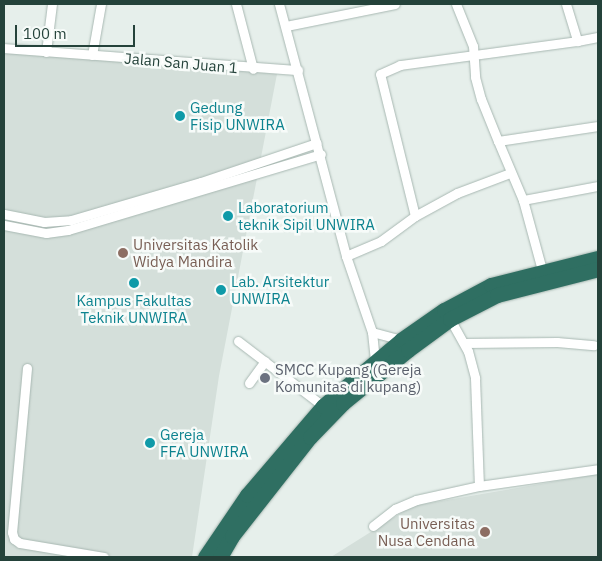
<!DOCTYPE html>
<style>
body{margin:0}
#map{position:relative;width:602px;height:561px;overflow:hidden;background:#e6efeb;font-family:"IBM Plex Sans",sans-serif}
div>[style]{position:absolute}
.built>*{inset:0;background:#d4dfda}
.roads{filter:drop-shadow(0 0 1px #a8b8b2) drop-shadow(0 0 1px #a8b8b2)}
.street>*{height:9px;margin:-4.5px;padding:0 4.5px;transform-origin:4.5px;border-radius:4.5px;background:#fff}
.highway>*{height:15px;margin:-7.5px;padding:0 7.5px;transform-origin:7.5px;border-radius:7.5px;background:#2f6f62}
.dots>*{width:14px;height:14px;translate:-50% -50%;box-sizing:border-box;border:2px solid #f7fbf9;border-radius:50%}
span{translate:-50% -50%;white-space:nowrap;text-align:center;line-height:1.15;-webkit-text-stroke:5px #f7fbf9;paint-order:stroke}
.street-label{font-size:15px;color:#24423a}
.culture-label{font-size:15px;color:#0d838f}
.left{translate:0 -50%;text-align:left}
.education-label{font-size:15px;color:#785e54}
.right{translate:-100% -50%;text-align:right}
.worship-label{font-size:15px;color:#5b616d}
.frame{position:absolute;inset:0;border:5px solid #24423a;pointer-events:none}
.scale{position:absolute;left:15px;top:25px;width:120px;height:22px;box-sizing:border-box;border:2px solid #24423a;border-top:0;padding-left:6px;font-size:15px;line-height:18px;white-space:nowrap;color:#24423a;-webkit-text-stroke:4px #f7fbf9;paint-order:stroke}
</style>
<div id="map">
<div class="built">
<i style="clip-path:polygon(4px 52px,277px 74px,219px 376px,192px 557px,4px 557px)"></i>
<i style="clip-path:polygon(598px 474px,598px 557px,331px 557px,412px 506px)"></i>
</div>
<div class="roads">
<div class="street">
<i style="left:236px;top:4px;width:67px;rotate:75.3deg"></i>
<i style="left:279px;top:4px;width:261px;rotate:75.1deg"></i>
<i style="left:346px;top:256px;width:80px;rotate:71.1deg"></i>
<i style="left:372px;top:332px;width:28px;rotate:84deg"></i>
<i style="left:456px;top:4px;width:45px;rotate:68deg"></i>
<i style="left:473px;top:46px;width:31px;rotate:86deg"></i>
<i style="left:475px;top:77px;width:23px;rotate:75deg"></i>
<i style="left:481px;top:99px;width:45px;rotate:68deg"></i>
<i style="left:566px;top:4px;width:39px;rotate:73deg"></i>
<i style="left:577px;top:41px;width:21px;rotate:-11deg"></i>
<i style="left:286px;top:26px;width:111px;rotate:-11.4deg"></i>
<i style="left:4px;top:48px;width:295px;rotate:4.3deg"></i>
<i style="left:46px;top:52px;width:48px;rotate:-82.9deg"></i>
<i style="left:92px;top:55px;width:52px;rotate:-80deg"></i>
<i style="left:523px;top:200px;width:76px;rotate:-10.6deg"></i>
<i style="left:4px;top:214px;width:41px;rotate:11.3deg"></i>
<i style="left:44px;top:222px;width:27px;rotate:-4deg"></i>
<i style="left:71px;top:220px;width:135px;rotate:-16.3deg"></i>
<i style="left:201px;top:182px;width:122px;rotate:-18.6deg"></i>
<i style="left:415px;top:216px;width:146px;rotate:-103.8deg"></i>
<i style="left:380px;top:74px;width:22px;rotate:-24deg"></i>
<i style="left:400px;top:65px;width:179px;rotate:-7.7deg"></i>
<i style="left:4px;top:225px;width:43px;rotate:10.8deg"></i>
<i style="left:46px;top:233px;width:22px;rotate:-8deg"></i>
<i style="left:68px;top:230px;width:264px;rotate:-16.7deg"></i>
<i style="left:346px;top:256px;width:38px;rotate:-23deg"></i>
<i style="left:381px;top:241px;width:42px;rotate:-36.3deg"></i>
<i style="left:415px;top:216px;width:48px;rotate:-28.7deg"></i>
<i style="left:457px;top:193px;width:57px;rotate:-20.7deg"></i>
<i style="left:542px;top:270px;width:73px;rotate:-105.2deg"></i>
<i style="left:523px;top:200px;width:64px;rotate:-113deg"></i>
<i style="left:498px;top:141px;width:101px;rotate:-8.5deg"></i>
<i style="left:450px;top:319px;width:37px;rotate:61deg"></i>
<i style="left:468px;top:351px;width:28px;rotate:75deg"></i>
<i style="left:475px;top:378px;width:108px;rotate:87.9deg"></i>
<i style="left:372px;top:332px;width:30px;rotate:15deg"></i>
<i style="left:238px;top:341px;width:107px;rotate:37.4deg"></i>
<i style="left:465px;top:343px;width:92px;rotate:-0.6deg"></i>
<i style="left:557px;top:342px;width:37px;rotate:5deg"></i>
<i style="left:27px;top:368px;width:165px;rotate:95.2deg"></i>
<i style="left:12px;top:532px;width:7px;rotate:74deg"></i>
<i style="left:14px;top:539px;width:7px;rotate:34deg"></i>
<i style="left:20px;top:543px;width:85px;rotate:9.5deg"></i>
<i style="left:249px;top:383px;width:27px;rotate:-54deg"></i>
<i style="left:373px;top:526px;width:28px;rotate:-38deg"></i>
<i style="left:395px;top:509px;width:23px;rotate:-23deg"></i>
<i style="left:416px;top:500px;width:65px;rotate:-12.5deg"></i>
<i style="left:479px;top:486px;width:120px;rotate:-8.1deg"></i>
</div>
<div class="highway">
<i style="left:205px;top:557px;width:75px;rotate:-55.9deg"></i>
<i style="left:247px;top:495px;width:117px;rotate:-49.5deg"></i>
<i style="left:323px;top:406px;width:102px;rotate:-40.2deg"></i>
<i style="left:401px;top:340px;width:52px;rotate:-34.9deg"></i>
<i style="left:444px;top:310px;width:53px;rotate:-28deg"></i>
<i style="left:491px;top:285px;width:110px;rotate:-14.2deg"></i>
<i style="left:220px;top:557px;width:24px;rotate:-60deg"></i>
<i style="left:232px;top:536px;width:126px;rotate:-51.8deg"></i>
<i style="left:310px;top:437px;width:47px;rotate:-45.9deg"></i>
<i style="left:343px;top:403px;width:84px;rotate:-39.2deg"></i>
<i style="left:408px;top:350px;width:52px;rotate:-36.4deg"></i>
<i style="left:450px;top:319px;width:53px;rotate:-27.1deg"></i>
<i style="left:497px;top:295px;width:104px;rotate:-14.4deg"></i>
</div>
</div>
<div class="dots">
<i style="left:180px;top:116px;background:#0f9aa8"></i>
<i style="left:228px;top:216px;background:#0f9aa8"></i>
<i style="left:123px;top:253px;background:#8d6e63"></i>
<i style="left:134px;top:283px;background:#0f9aa8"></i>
<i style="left:221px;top:290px;background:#0f9aa8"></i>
<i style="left:265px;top:378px;background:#6b7280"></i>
<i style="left:150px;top:443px;background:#0f9aa8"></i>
<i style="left:485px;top:532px;background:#8d6e63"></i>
</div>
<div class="street-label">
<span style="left:181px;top:63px;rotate:5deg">Jalan San Juan 1</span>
</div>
<div class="culture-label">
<span class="left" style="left:190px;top:116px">Gedung<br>Fisip UNWIRA</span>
<span class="left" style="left:238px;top:216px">Laboratorium<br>teknik Sipil UNWIRA</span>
<span class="left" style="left:231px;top:290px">Lab. Arsitektur<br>UNWIRA</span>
<span style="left:134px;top:309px">Kampus Fakultas<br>Teknik UNWIRA</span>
<span class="left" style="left:160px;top:443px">Gereja<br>FFA UNWIRA</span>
</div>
<div class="education-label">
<span class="left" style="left:133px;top:253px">Universitas Katolik<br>Widya Mandira</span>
<span class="right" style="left:475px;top:532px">Universitas<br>Nusa Cendana</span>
</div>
<div class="worship-label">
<span class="left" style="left:275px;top:378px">SMCC Kupang (Gereja<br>Komunitas di kupang)</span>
</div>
<div class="frame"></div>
<div class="scale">100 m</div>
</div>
